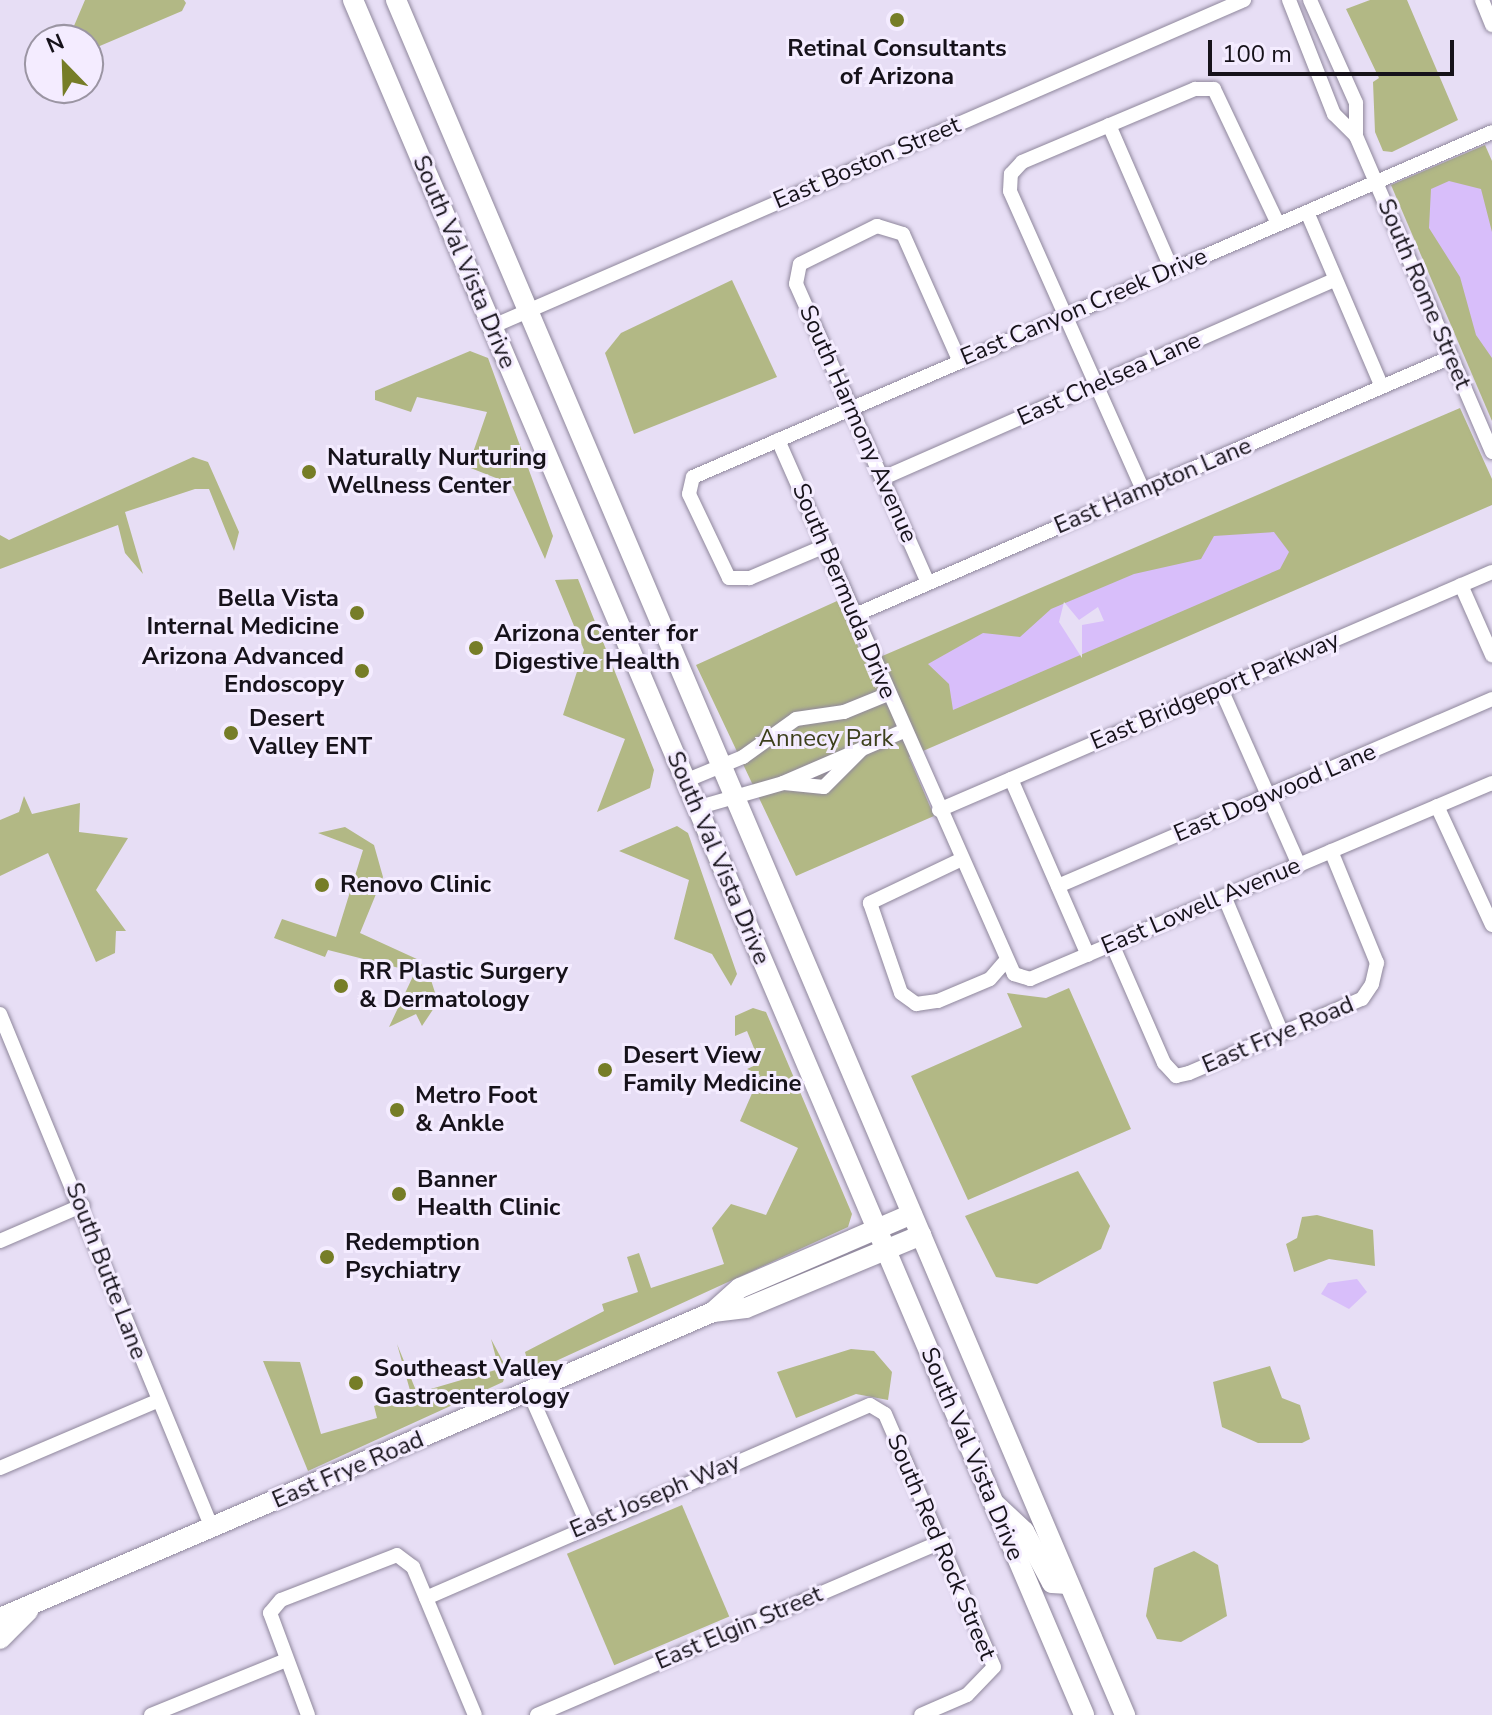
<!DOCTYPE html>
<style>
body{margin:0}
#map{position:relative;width:1492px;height:1715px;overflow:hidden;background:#e7def5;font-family:"Nunito Sans",sans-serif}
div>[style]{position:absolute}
.green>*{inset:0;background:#b2b885;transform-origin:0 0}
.water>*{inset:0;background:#d8befa}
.pier>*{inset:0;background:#e7def5}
.roads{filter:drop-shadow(0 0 2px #8f879c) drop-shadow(0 0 2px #8f879c)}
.street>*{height:14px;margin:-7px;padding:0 7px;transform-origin:7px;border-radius:7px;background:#fff}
.secondary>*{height:20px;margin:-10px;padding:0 10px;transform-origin:10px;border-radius:10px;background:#fff}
.dots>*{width:22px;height:22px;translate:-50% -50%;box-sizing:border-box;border:4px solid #f4ecff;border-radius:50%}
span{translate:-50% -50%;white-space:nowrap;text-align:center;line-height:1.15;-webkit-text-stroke:6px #f4ecff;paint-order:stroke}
.poi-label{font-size:24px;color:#16121a;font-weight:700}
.left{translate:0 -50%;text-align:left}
.right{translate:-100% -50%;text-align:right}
.street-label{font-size:24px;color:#16121a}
.park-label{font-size:24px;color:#3c3f1b}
.north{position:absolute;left:24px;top:24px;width:80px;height:80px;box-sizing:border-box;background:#f4ecff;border:2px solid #9b95a3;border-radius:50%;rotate:337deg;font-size:22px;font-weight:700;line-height:32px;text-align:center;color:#16121a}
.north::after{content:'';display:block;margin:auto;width:28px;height:36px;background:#767d27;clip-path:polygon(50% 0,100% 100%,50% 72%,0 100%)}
.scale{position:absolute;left:1208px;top:40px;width:246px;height:36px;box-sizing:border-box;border:4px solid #16121a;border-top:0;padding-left:10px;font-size:24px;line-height:28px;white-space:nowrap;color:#16121a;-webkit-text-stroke:6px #f4ecff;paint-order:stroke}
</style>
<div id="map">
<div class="green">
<i style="clip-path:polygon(85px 0,184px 0,186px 3px,182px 11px,88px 51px,88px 40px,68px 40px)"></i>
<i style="clip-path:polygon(1370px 0,1407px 0,1458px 120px,1392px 152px,1383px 151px,1375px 132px,1373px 82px,1379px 78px,1346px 9px)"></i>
<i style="clip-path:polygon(1485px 145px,1492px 161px,1492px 421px,1391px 185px)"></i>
<i style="clip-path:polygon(732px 280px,777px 377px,634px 434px,605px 353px,621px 333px)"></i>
<i style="clip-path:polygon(470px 351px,488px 358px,553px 536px,545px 559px,511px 484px,468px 467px,487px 412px,417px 397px,411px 412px,375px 400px,375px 391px)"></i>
<i style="clip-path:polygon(1460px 408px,1492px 479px,1492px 505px,909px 757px,934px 816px,796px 876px,696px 665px,837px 601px,866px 663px)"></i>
<i style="clip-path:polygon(193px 457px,208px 462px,239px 532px,234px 551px,209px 489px,195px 489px,125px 512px,143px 574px,125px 553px,118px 525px,0 569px,0 535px,9px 540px)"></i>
<i style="clip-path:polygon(578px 579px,654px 770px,650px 788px,597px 812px,625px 739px,563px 715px,584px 650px,555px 580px)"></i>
<i style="clip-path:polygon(24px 796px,32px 814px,80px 803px,79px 832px,128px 838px,96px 890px,126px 931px,116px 931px,115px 953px,96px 962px,48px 853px,0 876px,0 820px,19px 812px)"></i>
<i style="clip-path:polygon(677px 826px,688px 833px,737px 974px,731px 986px,712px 954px,674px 939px,689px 880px,619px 851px)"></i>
<i style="clip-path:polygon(345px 827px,374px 845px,383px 877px,360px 933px,419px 960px,431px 980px,438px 1002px,422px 1026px,416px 1014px,389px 1027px,415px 972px,328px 950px,325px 957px,274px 938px,282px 919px,336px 937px,363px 850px,318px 833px)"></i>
<i style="clip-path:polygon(1069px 988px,1131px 1129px,968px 1200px,911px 1076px,1022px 1027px,1007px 993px,1046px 998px)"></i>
<i style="clip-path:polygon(753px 1008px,766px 1012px,852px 1214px,848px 1227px,545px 1366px,528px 1363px,525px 1352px,604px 1311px,602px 1304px,638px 1292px,627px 1257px,639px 1253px,651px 1288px,724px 1264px,712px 1228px,731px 1204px,766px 1215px,798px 1148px,740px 1121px,760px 1075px,747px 1069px,760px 1063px,747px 1031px,735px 1036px,735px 1016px)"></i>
<i style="clip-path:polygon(1078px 1171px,1110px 1226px,1101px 1249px,1037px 1284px,996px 1277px,965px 1216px)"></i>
<i style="clip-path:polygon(1317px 1215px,1373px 1230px,1375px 1266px,1329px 1259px,1294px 1272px,1286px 1244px,1297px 1238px,1302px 1217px)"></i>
<i style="clip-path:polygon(491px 1339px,507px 1369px,503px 1382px,308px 1471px,263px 1361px,300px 1362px,321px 1434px,377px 1418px,374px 1406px,411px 1394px,397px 1344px,417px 1393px,499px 1369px)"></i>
<i style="clip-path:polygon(851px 1349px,874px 1351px,892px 1372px,888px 1400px,856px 1394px,796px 1418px,777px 1372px)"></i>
<i style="clip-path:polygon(1270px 1366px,1282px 1398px,1300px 1405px,1310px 1439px,1302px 1443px,1258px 1443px,1222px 1427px,1213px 1382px)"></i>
<i style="left:682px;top:1505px;width:121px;height:125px;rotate:67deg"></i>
<i style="clip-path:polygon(1194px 1551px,1218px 1565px,1227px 1616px,1181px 1642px,1157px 1639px,1146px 1616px,1154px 1568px)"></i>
</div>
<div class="water">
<i style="clip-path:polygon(1449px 181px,1481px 189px,1492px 232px,1492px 358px,1476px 335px,1460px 277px,1429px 228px,1431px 189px)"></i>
<i style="clip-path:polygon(1274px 532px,1289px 552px,1280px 569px,953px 710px,949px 684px,928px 664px,983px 633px,1020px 637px,1051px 609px,1134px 574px,1201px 559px,1214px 536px)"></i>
<i style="clip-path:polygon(1357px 1279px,1367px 1292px,1349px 1309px,1321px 1294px,1328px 1283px)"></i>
</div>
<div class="pier">
<i style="clip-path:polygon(1064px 602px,1079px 620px,1098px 607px,1104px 621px,1082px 625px,1082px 658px,1059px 622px)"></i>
</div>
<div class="roads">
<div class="street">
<i style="left:1289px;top:0;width:123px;rotate:68.5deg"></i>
<i style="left:1334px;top:114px;width:31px;rotate:45deg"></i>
<i style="left:1356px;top:136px;width:344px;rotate:66.7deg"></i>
<i style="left:1310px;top:0;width:113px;rotate:65.9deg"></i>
<i style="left:1356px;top:103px;width:33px;rotate:90deg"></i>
<i style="left:1482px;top:0;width:27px;rotate:68deg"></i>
<i style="left:1109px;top:125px;width:158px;rotate:66.5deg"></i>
<i style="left:1307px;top:212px;width:190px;rotate:66.8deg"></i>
<i style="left:491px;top:327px;width:821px;rotate:-23.47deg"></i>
<i style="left:778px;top:440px;width:584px;rotate:66.16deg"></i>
<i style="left:1014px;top:974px;width:17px;rotate:17deg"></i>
<i style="left:1030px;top:979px;width:502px;rotate:-22.99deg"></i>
<i style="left:883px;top:478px;width:493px;rotate:-23.7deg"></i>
<i style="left:1143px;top:490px;width:327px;rotate:-114deg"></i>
<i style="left:1010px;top:191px;width:17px;rotate:-87deg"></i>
<i style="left:1011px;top:174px;width:16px;rotate:-47deg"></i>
<i style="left:1022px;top:162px;width:188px;rotate:-22.9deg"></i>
<i style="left:1195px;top:89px;width:19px"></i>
<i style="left:1214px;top:89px;width:149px;rotate:64.6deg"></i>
<i style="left:825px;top:546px;width:82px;rotate:156.9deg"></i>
<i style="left:750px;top:578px;width:21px;rotate:180deg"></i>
<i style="left:729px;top:578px;width:93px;rotate:-115.5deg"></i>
<i style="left:689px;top:494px;width:17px;rotate:-77deg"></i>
<i style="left:693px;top:477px;width:870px;rotate:-23.35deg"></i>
<i style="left:928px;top:583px;width:327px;rotate:-113.8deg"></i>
<i style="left:796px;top:284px;width:20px;rotate:-79deg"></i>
<i style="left:800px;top:264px;width:86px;rotate:-26.3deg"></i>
<i style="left:877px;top:226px;width:27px;rotate:17deg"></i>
<i style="left:903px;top:234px;width:138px;rotate:66deg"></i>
<i style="left:1461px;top:585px;width:77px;rotate:66.1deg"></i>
<i style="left:855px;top:615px;width:649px;rotate:-23.41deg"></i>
<i style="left:1221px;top:689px;width:193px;rotate:66.1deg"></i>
<i style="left:1011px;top:779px;width:192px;rotate:66.4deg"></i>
<i style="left:685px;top:781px;width:63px;rotate:-22.5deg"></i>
<i style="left:743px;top:757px;width:65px;rotate:-35.6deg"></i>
<i style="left:796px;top:719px;width:49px;rotate:-8.3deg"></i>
<i style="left:844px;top:712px;width:48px;rotate:-22.2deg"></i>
<i style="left:784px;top:783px;width:40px;rotate:5.7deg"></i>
<i style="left:824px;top:787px;width:52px;rotate:-45deg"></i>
<i style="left:1437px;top:806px;width:131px;rotate:65.2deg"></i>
<i style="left:696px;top:808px;width:91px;rotate:-16deg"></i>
<i style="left:783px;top:783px;width:132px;rotate:-23.3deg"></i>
<i style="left:939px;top:810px;width:602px;rotate:-23.29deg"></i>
<i style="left:960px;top:860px;width:100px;rotate:154.5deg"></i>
<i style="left:870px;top:903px;width:95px;rotate:71deg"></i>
<i style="left:901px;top:993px;width:19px;rotate:36deg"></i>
<i style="left:916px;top:1004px;width:22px;rotate:-8deg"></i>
<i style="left:938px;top:1001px;width:56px;rotate:-22.9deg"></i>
<i style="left:990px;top:979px;width:21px;rotate:-49deg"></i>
<i style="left:1058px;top:886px;width:473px;rotate:-23.3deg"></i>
<i style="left:1224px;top:896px;width:149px;rotate:67.1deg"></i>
<i style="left:1112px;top:944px;width:130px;rotate:66.4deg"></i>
<i style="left:1164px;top:1063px;width:18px;rotate:47deg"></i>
<i style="left:1176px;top:1076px;width:13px;rotate:-13deg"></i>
<i style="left:1189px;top:1073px;width:188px;rotate:-23.2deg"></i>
<i style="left:1362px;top:999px;width:18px;rotate:-56deg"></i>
<i style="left:1372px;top:984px;width:22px;rotate:-77deg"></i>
<i style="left:1377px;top:963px;width:121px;rotate:-112.3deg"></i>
<i style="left:0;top:1014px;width:556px;rotate:67.59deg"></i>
<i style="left:0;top:1241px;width:90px;rotate:-23.4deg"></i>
<i style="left:529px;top:1392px;width:145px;rotate:66.1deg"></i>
<i style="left:0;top:1468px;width:171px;rotate:-23.1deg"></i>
<i style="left:426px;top:1598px;width:484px;rotate:-23.5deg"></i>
<i style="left:870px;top:1405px;width:17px;rotate:31deg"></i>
<i style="left:885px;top:1414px;width:275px;rotate:66.7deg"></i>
<i style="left:994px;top:1667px;width:39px;rotate:134deg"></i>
<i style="left:967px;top:1695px;width:50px;rotate:156.5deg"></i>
<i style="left:151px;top:1715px;width:144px;rotate:-22.1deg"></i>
<i style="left:308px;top:1715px;width:109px;rotate:-110.4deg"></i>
<i style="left:270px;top:1613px;width:17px;rotate:-50deg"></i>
<i style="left:281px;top:1600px;width:124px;rotate:-21.2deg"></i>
<i style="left:397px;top:1555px;width:20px;rotate:37deg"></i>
<i style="left:413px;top:1567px;width:160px;rotate:67.3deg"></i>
<i style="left:537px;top:1715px;width:441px;rotate:-23.2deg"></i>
</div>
<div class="secondary">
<i style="left:353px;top:0;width:1864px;rotate:66.91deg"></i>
<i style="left:396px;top:0;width:1864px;rotate:66.97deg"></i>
<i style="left:713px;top:1312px;width:36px;rotate:-42deg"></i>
<i style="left:740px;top:1288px;width:187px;rotate:-23.3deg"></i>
<i style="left:995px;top:1504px;width:40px;rotate:43deg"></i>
<i style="left:1024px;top:1531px;width:59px;rotate:61.7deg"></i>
<i style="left:1052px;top:1583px;width:16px;rotate:4deg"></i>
<i style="left:0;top:1618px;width:776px;rotate:-23.23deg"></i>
<i style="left:713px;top:1312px;width:33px;rotate:-7deg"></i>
<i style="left:746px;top:1308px;width:190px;rotate:-22.6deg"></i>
<i style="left:0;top:1639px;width:40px;rotate:-45deg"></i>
</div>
</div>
<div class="dots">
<i style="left:897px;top:20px;background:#767d27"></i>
<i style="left:309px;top:472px;background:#767d27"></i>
<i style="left:357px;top:613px;background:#767d27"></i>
<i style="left:476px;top:648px;background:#767d27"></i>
<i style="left:362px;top:671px;background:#767d27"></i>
<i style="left:231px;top:733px;background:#767d27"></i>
<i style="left:322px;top:885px;background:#767d27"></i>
<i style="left:341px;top:986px;background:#767d27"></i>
<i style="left:605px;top:1070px;background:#767d27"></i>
<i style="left:397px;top:1110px;background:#767d27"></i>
<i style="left:399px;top:1194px;background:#767d27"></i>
<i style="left:327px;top:1257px;background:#767d27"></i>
<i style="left:356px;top:1383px;background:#767d27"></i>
</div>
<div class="poi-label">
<span style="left:897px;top:63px">Retinal Consultants<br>of Arizona</span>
<span class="left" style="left:327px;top:472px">Naturally Nurturing<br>Wellness Center</span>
<span class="right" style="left:339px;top:613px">Bella Vista<br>Internal Medicine</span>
<span class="left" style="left:494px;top:648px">Arizona Center for<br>Digestive Health</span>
<span class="right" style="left:344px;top:671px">Arizona Advanced<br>Endoscopy</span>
<span class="left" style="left:249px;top:733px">Desert<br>Valley ENT</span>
<span class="left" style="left:340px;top:885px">Renovo Clinic</span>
<span class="left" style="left:359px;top:986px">RR Plastic Surgery<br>&amp; Dermatology</span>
<span class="left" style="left:623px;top:1070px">Desert View<br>Family Medicine</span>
<span class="left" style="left:415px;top:1110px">Metro Foot<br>&amp; Ankle</span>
<span class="left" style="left:417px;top:1194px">Banner<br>Health Clinic</span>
<span class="left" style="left:345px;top:1257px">Redemption<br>Psychiatry</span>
<span class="left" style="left:374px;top:1383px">Southeast Valley<br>Gastroenterology</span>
</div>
<div class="street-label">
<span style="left:867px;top:163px;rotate:-23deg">East Boston Street</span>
<span style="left:464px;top:262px;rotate:67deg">South Val Vista Drive</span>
<span style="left:1424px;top:294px;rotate:67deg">South Rome Street</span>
<span style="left:1084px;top:307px;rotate:-23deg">East Canyon Creek Drive</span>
<span style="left:1109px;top:379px;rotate:-24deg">East Chelsea Lane</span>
<span style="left:858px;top:424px;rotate:66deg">South Harmony Avenue</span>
<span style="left:1153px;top:486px;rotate:-23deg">East Hampton Lane</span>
<span style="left:844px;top:591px;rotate:67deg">South Bermuda Drive</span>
<span style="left:1215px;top:691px;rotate:-23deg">East Bridgeport Parkway</span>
<span style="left:1275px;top:793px;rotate:-23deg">East Dogwood Lane</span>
<span style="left:718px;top:858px;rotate:67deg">South Val Vista Drive</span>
<span style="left:1201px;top:906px;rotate:-23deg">East Lowell Avenue</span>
<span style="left:1278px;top:1035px;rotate:-23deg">East Frye Road</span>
<span style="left:106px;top:1271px;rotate:69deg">South Butte Lane</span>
<span style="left:972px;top:1454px;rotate:67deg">South Val Vista Drive</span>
<span style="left:348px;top:1470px;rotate:-23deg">East Frye Road</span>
<span style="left:655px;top:1496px;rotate:-23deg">East Joseph Way</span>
<span style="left:941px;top:1547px;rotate:67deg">South Red Rock Street</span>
<span style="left:739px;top:1628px;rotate:-23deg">East Elgin Street</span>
</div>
<div class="park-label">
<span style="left:826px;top:739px">Annecy Park</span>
</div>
<div class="north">N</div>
<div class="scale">100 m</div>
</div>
